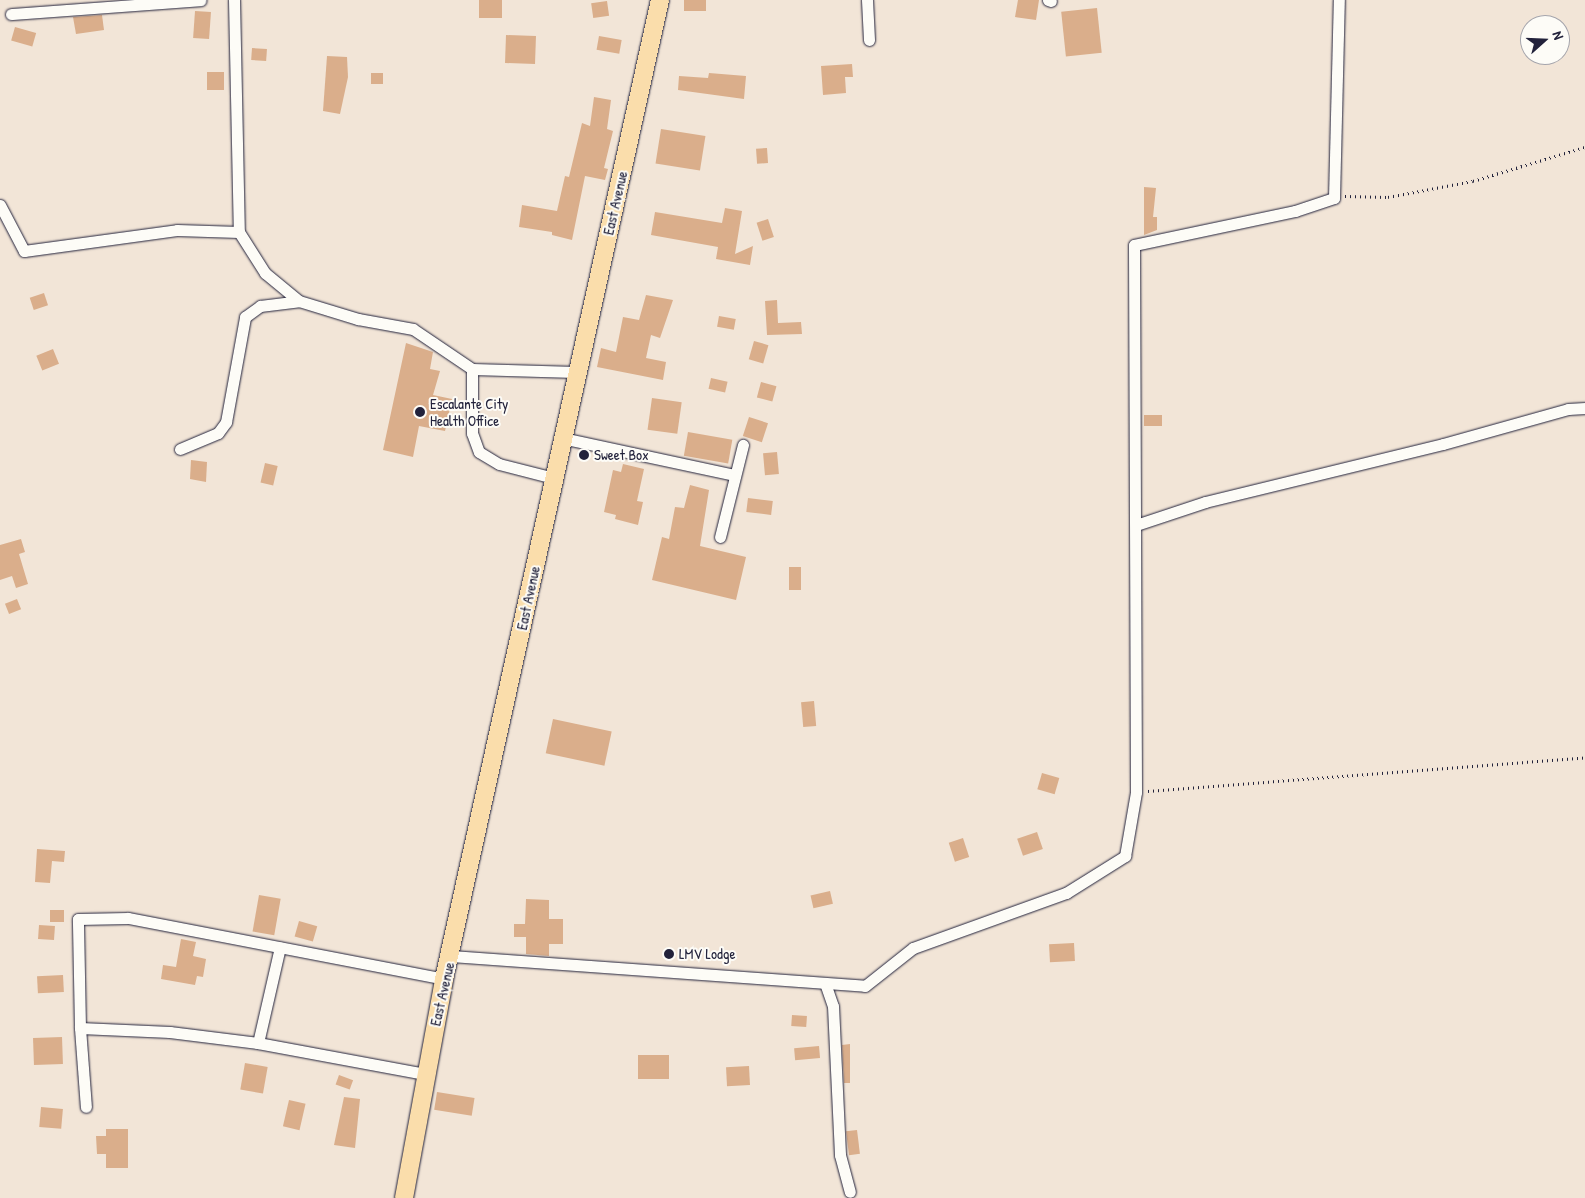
<!DOCTYPE html>
<style>
body{margin:0}
#map{position:relative;width:1585px;height:1198px;overflow:hidden;background:#f2e5d7;font-family:"Patrick Hand",sans-serif}
div>[style]{position:absolute}
.building>*{inset:0;background:#daae8b;transform-origin:0 0}
.path>*{height:2.5px;margin-top:-1.25px;transform-origin:0;background:repeating-linear-gradient(90deg,#22223b 0 1px,transparent 0 5px)}
.roads{filter:drop-shadow(0 0 1px #22223b) drop-shadow(0 0 1px #22223b)}
.minor>*{height:11px;margin:-5.5px;padding:0 5.5px;transform-origin:5.5px;border-radius:5.5px;background:#fdfcf7}
.primary>*{height:18px;margin:-9px;padding:0 9px;transform-origin:9px;border-radius:9px;background:#faddab}
.dots>*{width:14px;height:14px;translate:-50% -50%;box-sizing:border-box;border:2px solid #fdfcf7;border-radius:50%}
span{translate:-50% -50%;white-space:nowrap;text-align:center;line-height:1.15;-webkit-text-stroke:4px #fdfcf7;paint-order:stroke}
.street-label{font-size:15px;color:#22223b}
.poi-label{font-size:15px;color:#22223b}
.left{translate:0 -50%;text-align:left}
.north{position:absolute;left:1520px;top:15px;width:50px;height:50px;box-sizing:border-box;background:#fdfcf7;border:1px solid #a5a5ac;border-radius:50%;rotate:70deg;font-size:14px;font-weight:700;line-height:20px;text-align:center;color:#22223b}
.north::after{content:'';display:block;margin:auto;width:18px;height:22px;background:#22223b;clip-path:polygon(50% 0,100% 100%,50% 72%,0 100%)}
</style>
<div id="map">
<div class="building">
<i style="left:479px;top:0;width:23px;height:18px"></i>
<i style="left:684px;top:0;width:22px;height:11px"></i>
<i style="clip-path:polygon(1018px 0,1039px 0,1036px 20px,1015px 17px)"></i>
<i style="left:607px;top:1px;width:15px;height:16px;rotate:82deg"></i>
<i style="left:1097px;top:8px;width:45px;height:36px;rotate:84deg"></i>
<i style="left:195px;top:11px;width:16px;height:27px;rotate:4deg"></i>
<i style="clip-path:polygon(102px 15px,104px 30px,76px 34px,73px 17px)"></i>
<i style="left:15px;top:27px;width:22px;height:14px;rotate:16deg"></i>
<i style="left:506px;top:35px;width:30px;height:28px;rotate:2deg"></i>
<i style="left:599px;top:36px;width:23px;height:14px;rotate:10deg"></i>
<i style="left:252px;top:48px;width:15px;height:12px;rotate:4deg"></i>
<i style="clip-path:polygon(327px 56px,347px 57px,348px 77px,340px 114px,323px 111px)"></i>
<i style="clip-path:polygon(852px 64px,853px 77px,845px 77px,846px 93px,823px 95px,821px 66px)"></i>
<i style="left:207px;top:72px;width:17px;height:18px"></i>
<i style="left:371px;top:73px;width:12px;height:11px"></i>
<i style="clip-path:polygon(709px 73px,746px 76px,744px 99px,678px 90px,679px 76px,708px 78px)"></i>
<i style="clip-path:polygon(594px 97px,611px 100px,607px 129px,613px 131px,604px 168px,608px 169px,605px 180px,585px 176px,572px 240px,552px 235px,552px 232px,519px 227px,522px 205px,557px 211px,565px 176px,569px 177px,582px 123px,590px 126px)"></i>
<i style="left:661px;top:129px;width:45px;height:35px;rotate:9deg"></i>
<i style="left:767px;top:148px;width:15px;height:11px;rotate:86deg"></i>
<i style="clip-path:polygon(1144px 187px,1156px 188px,1153px 217px,1157px 217px,1157px 230px,1144px 235px)"></i>
<i style="clip-path:polygon(725px 208px,742px 211px,735px 254px,753px 246px,750px 265px,716px 259px,718px 247px,651px 235px,655px 212px,722px 223px)"></i>
<i style="left:768px;top:219px;width:19px;height:12px;rotate:72deg"></i>
<i style="left:44px;top:293px;width:13px;height:15px;rotate:72deg"></i>
<i style="clip-path:polygon(646px 295px,673px 300px,660px 338px,651px 335px,646px 358px,666px 362px,663px 380px,597px 367px,601px 348px,616px 352px,623px 317px,639px 320px)"></i>
<i style="clip-path:polygon(777px 300px,778px 323px,801px 322px,802px 334px,767px 335px,765px 301px)"></i>
<i style="left:719px;top:316px;width:17px;height:11px;rotate:10deg"></i>
<i style="left:754px;top:341px;width:15px;height:19px;rotate:16deg"></i>
<i style="clip-path:polygon(406px 343px,433px 352px,430px 369px,440px 371px,433px 395px,452px 399px,445px 431px,419px 426px,413px 457px,383px 450px)"></i>
<i style="left:53px;top:349px;width:16px;height:18px;rotate:68deg"></i>
<i style="left:711px;top:378px;width:17px;height:11px;rotate:13deg"></i>
<i style="left:761px;top:382px;width:16px;height:16px;rotate:15deg"></i>
<i style="left:652px;top:398px;width:30px;height:32px;rotate:8deg"></i>
<i style="left:1162px;top:415px;width:11px;height:18px;rotate:90deg"></i>
<i style="left:749px;top:417px;width:20px;height:20px;rotate:18deg"></i>
<i style="left:688px;top:432px;width:45px;height:24px;rotate:10deg"></i>
<i style="left:777px;top:452px;width:22px;height:14px;rotate:85deg"></i>
<i style="clip-path:polygon(191px 460px,207px 462px,206px 482px,190px 479px)"></i>
<i style="left:265px;top:463px;width:13px;height:20px;rotate:13deg"></i>
<i style="clip-path:polygon(623px 464px,644px 469px,637px 501px,643px 502px,638px 525px,615px 519px,616px 515px,604px 512px,613px 470px,621px 472px)"></i>
<i style="clip-path:polygon(690px 485px,709px 490px,700px 546px,746px 557px,736px 600px,652px 580px,662px 537px,669px 539px,675px 507px,684px 508px)"></i>
<i style="left:748px;top:498px;width:25px;height:14px;rotate:7deg"></i>
<i style="clip-path:polygon(21px 539px,25px 552px,19px 554px,28px 584px,16px 588px,12px 576px,0 580px,0 545px)"></i>
<i style="left:789px;top:567px;width:12px;height:23px"></i>
<i style="left:17px;top:599px;width:11px;height:13px;rotate:68deg"></i>
<i style="left:814px;top:701px;width:25px;height:13px;rotate:85deg"></i>
<i style="left:553px;top:719px;width:60px;height:35px;rotate:12deg"></i>
<i style="left:1042px;top:773px;width:18px;height:17px;rotate:16deg"></i>
<i style="left:1037px;top:832px;width:18px;height:21px;rotate:71deg"></i>
<i style="left:963px;top:838px;width:20px;height:15px;rotate:72deg"></i>
<i style="clip-path:polygon(37px 849px,65px 851px,64px 862px,52px 861px,50px 883px,35px 882px)"></i>
<i style="left:830px;top:891px;width:13px;height:20px;rotate:77deg"></i>
<i style="left:259px;top:895px;width:22px;height:37px;rotate:10deg"></i>
<i style="clip-path:polygon(526px 899px,549px 900px,549px 919px,563px 919px,563px 944px,549px 944px,549px 956px,526px 954px,526px 937px,514px 937px,514px 924px,525px 924px)"></i>
<i style="left:50px;top:910px;width:14px;height:12px"></i>
<i style="left:299px;top:921px;width:19px;height:16px;rotate:16deg"></i>
<i style="left:39px;top:925px;width:16px;height:14px;rotate:4deg"></i>
<i style="clip-path:polygon(181px 939px,196px 942px,193px 956px,206px 959px,203px 977px,197px 976px,195px 985px,161px 979px,163px 965px,176px 967px)"></i>
<i style="left:1074px;top:943px;width:18px;height:25px;rotate:87deg"></i>
<i style="left:63px;top:975px;width:17px;height:26px;rotate:87deg"></i>
<i style="left:792px;top:1015px;width:15px;height:11px;rotate:4deg"></i>
<i style="left:62px;top:1037px;width:27px;height:29px;rotate:88deg"></i>
<i style="clip-path:polygon(850px 1044px,850px 1083px,844px 1083px,842px 1045px)"></i>
<i style="left:819px;top:1046px;width:12px;height:25px;rotate:85deg"></i>
<i style="left:638px;top:1055px;width:31px;height:24px"></i>
<i style="left:245px;top:1063px;width:23px;height:27px;rotate:10deg"></i>
<i style="left:749px;top:1066px;width:19px;height:23px;rotate:87deg"></i>
<i style="left:339px;top:1075px;width:15px;height:10px;rotate:20deg"></i>
<i style="left:437px;top:1092px;width:38px;height:18px;rotate:9deg"></i>
<i style="clip-path:polygon(344px 1097px,360px 1099px,355px 1148px,334px 1145px)"></i>
<i style="left:289px;top:1100px;width:17px;height:27px;rotate:13deg"></i>
<i style="left:41px;top:1107px;width:22px;height:20px;rotate:5deg"></i>
<i style="clip-path:polygon(106px 1129px,128px 1129px,128px 1168px,106px 1168px,106px 1154px,97px 1154px,96px 1136px,106px 1136px)"></i>
<i style="left:857px;top:1130px;width:24px;height:11px;rotate:83deg"></i>
</div>
<div class="path">
<i style="left:1345px;top:196px;width:43px;rotate:1.3deg"></i>
<i style="left:1388px;top:197px;width:86px;rotate:-10.7deg"></i>
<i style="left:1473px;top:181px;width:117px;rotate:-16.9deg"></i>
<i style="left:1148px;top:791px;width:438px;rotate:-4.4deg"></i>
</div>
<div class="roads">
<div class="minor">
<i style="left:234px;top:0;width:232px;rotate:88.8deg"></i>
<i style="left:239px;top:232px;width:49px;rotate:57.6deg"></i>
<i style="left:265px;top:273px;width:44px;rotate:39.5deg"></i>
<i style="left:299px;top:301px;width:62px;rotate:17deg"></i>
<i style="left:358px;top:319px;width:56px;rotate:10.3deg"></i>
<i style="left:413px;top:329px;width:71px;rotate:34.1deg"></i>
<i style="left:472px;top:369px;width:104px;rotate:1.7deg"></i>
<i style="left:867px;top:0;width:40px;rotate:87.1deg"></i>
<i style="left:1048px;top:0;width:3px;rotate:18deg"></i>
<i style="left:11px;top:14px;width:190px;rotate:-4.2deg"></i>
<i style="left:0;top:205px;width:52px;rotate:62.4deg"></i>
<i style="left:24px;top:251px;width:154px;rotate:-7.8deg"></i>
<i style="left:177px;top:230px;width:62px;rotate:1.8deg"></i>
<i style="left:472px;top:369px;width:64px;rotate:90deg"></i>
<i style="left:472px;top:433px;width:20px;rotate:70deg"></i>
<i style="left:479px;top:452px;width:23px;rotate:31deg"></i>
<i style="left:499px;top:464px;width:57px;rotate:14.3deg"></i>
<i style="left:562px;top:438px;width:177px;rotate:12.1deg"></i>
<i style="left:180px;top:449px;width:41px;rotate:-22.8deg"></i>
<i style="left:218px;top:433px;width:14px;rotate:-54deg"></i>
<i style="left:226px;top:422px;width:107px;rotate:-79.7deg"></i>
<i style="left:245px;top:317px;width:19px;rotate:-36deg"></i>
<i style="left:260px;top:306px;width:39px;rotate:-7deg"></i>
<i style="left:1136px;top:525px;width:73px;rotate:-18.4deg"></i>
<i style="left:1205px;top:502px;width:245px;rotate:-13.7deg"></i>
<i style="left:1443px;top:444px;width:130px;rotate:-15.6deg"></i>
<i style="left:1568px;top:409px;width:17px;rotate:-3deg"></i>
<i style="left:720px;top:537px;width:95px;rotate:-76deg"></i>
<i style="left:451px;top:956px;width:415px;rotate:4.1deg"></i>
<i style="left:865px;top:986px;width:61px;rotate:-38.4deg"></i>
<i style="left:913px;top:948px;width:163px;rotate:-19.8deg"></i>
<i style="left:1066px;top:893px;width:70px;rotate:-32.1deg"></i>
<i style="left:1125px;top:856px;width:65px;rotate:-80.2deg"></i>
<i style="left:1136px;top:792px;width:547px;rotate:-90.21deg"></i>
<i style="left:1134px;top:245px;width:165px;rotate:-11.9deg"></i>
<i style="left:1295px;top:211px;width:41px;rotate:-18.4deg"></i>
<i style="left:1334px;top:198px;width:198px;rotate:-88.6deg"></i>
<i style="left:825px;top:983px;width:24px;rotate:71deg"></i>
<i style="left:833px;top:1006px;width:149px;rotate:87.3deg"></i>
<i style="left:840px;top:1155px;width:38px;rotate:75deg"></i>
<i style="left:80px;top:1028px;width:79px;rotate:85.7deg"></i>
<i style="left:258px;top:1043px;width:98px;rotate:-77.1deg"></i>
<i style="left:425px;top:1074px;width:170px;rotate:-169.5deg"></i>
<i style="left:258px;top:1043px;width:89px;rotate:-172.9deg"></i>
<i style="left:170px;top:1032px;width:90px;rotate:-177.5deg"></i>
<i style="left:80px;top:1028px;width:109px;rotate:-91.1deg"></i>
<i style="left:78px;top:919px;width:50px;rotate:-1.1deg"></i>
<i style="left:128px;top:918px;width:322px;rotate:10.9deg"></i>
</div>
<div class="primary">
<i style="left:404px;top:1198px;width:223px;rotate:-79.6deg"></i>
<i style="left:444px;top:979px;width:1003px;rotate:-77.56deg"></i>
</div>
</div>
<div class="dots">
<i style="left:420px;top:412px;background:#22223b"></i>
<i style="left:584px;top:455px;background:#22223b"></i>
<i style="left:669px;top:954px;background:#22223b"></i>
</div>
<div class="street-label">
<span style="left:615px;top:203px;rotate:-77deg">East Avenue</span>
<span style="left:528px;top:598px;rotate:-78deg">East Avenue</span>
<span style="left:442px;top:994px;rotate:-77deg">East Avenue</span>
</div>
<div class="poi-label">
<span class="left" style="left:430px;top:412px">Escalante City<br>Health Office</span>
<span class="left" style="left:594px;top:455px">Sweet Box</span>
<span class="left" style="left:679px;top:954px">LMV Lodge</span>
</div>
<div class="north">N</div>
</div>
